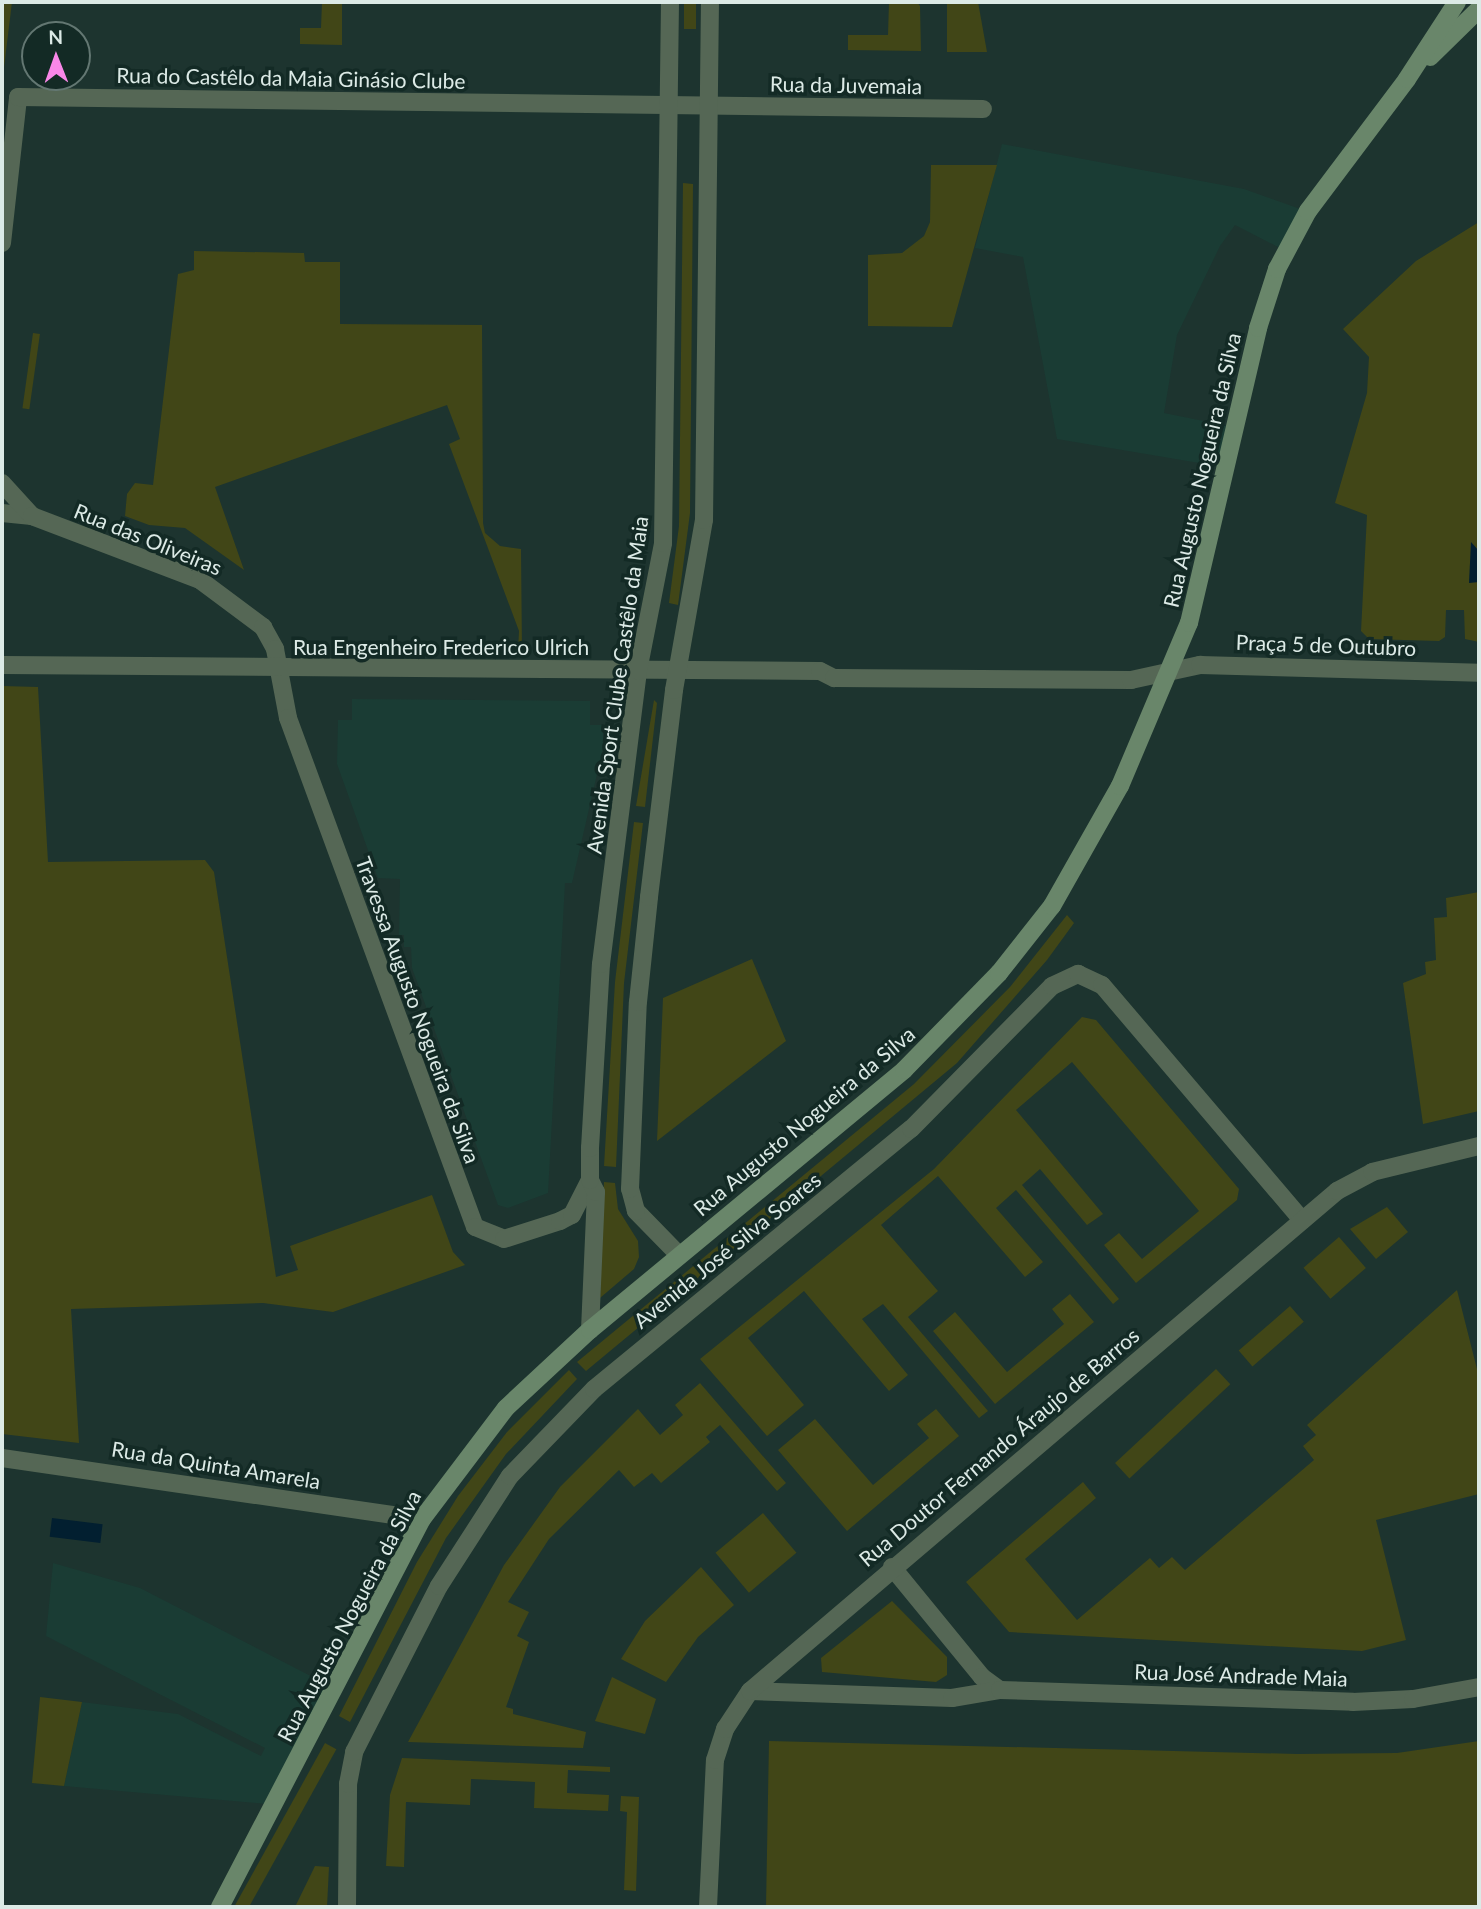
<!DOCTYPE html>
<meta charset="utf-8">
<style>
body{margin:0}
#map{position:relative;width:1481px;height:1909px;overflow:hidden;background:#1d342f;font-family:Lato,sans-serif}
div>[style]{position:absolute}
.built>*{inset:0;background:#1a3c34}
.green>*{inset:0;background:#414617;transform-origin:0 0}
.water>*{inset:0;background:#021f30;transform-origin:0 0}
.pedestrian>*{height:18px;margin:-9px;padding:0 9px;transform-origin:9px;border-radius:9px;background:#556755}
.minor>*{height:18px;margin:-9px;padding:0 9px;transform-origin:9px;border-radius:9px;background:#556755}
.tertiary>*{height:18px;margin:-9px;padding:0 9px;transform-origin:9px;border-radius:9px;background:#556755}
.secondary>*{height:18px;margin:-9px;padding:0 9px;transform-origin:9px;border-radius:9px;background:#69866a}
span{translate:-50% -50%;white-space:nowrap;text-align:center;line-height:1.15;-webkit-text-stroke:7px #132a25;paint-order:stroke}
.street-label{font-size:21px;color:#dceae6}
.frame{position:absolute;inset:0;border:4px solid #dceae6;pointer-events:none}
.north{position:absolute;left:21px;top:21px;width:70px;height:70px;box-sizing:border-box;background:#132a25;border:2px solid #637772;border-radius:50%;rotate:359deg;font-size:19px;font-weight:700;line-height:28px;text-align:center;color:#dceae6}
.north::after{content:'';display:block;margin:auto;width:24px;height:32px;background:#f987e8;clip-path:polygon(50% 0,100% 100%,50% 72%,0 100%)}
</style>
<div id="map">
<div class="built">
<i style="clip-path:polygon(1002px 144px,1244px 189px,1303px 210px,1282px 249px,1235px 225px,1220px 246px,1177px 335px,1164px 413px,1233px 427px,1223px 467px,1057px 439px,1023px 257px,975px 248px)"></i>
<i style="clip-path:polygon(352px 699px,590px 701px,590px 725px,603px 725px,603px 748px,572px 883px,565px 883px,548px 1193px,508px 1208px,498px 1205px,412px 968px,411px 947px,404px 947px,404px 935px,399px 935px,400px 879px,378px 878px,337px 764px,338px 720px,352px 720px)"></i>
<i style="clip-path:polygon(53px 1563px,140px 1588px,330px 1686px,268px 1804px,64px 1786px,82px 1702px,178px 1714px,261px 1756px,265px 1748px,46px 1636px)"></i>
</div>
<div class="green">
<i style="clip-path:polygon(2px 2px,12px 2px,2px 84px)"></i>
<i style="clip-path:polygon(322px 2px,342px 2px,342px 45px,300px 44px,300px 28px,321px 28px)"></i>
<i style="left:684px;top:2px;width:12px;height:27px"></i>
<i style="clip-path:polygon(889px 2px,917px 2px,920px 6px,921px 51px,848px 50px,848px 35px,888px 35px)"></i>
<i style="clip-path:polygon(947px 2px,978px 2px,987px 52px,947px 52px)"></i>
<i style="clip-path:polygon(931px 165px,997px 165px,952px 327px,868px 326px,868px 255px,902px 253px,924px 236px,930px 222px)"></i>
<i style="clip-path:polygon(683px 183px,693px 184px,690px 513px,678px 605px,669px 603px,679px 526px)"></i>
<i style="clip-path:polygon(1479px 222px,1479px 642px,1465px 639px,1464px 610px,1446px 610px,1445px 637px,1439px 641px,1369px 639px,1361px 631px,1367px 515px,1335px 503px,1367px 393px,1369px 357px,1343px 329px,1416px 261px)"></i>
<i style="clip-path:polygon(194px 251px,304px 253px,305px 262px,340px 262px,340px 324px,482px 325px,483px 523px,485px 533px,500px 546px,521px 549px,522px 652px,518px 652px,519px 631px,449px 444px,460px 439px,447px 405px,215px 487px,244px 570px,185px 528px,149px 525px,125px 516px,127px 494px,135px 483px,153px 485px,178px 274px,194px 270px)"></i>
<i style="left:33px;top:333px;width:7px;height:76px;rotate:8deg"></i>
<i style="clip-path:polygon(2px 686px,38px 687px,48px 862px,205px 860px,214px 872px,276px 1277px,298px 1270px,290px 1246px,432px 1195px,453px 1252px,465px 1265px,333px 1312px,263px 1303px,71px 1309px,79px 1443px,2px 1434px)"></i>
<i style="clip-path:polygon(654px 700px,657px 703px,645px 807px,636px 806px)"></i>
<i style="clip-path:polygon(634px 822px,643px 823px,624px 983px,616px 1167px,604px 1166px,615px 982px)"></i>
<i style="clip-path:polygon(1479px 892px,1479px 1111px,1423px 1124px,1403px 983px,1426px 974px,1425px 962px,1436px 960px,1434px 918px,1447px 917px,1446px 898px)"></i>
<i style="clip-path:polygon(1067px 915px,1074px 923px,1047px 960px,957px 1063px,586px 1371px,577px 1362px,914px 1084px,1010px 987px)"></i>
<i style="clip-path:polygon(752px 959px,786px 1041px,657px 1141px,663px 998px)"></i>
<i style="clip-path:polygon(1082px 1017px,1096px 1020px,1239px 1189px,1237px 1200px,1136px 1283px,1104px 1245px,1119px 1233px,1142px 1259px,1199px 1211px,1072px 1062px,1016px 1110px,1103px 1214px,1087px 1225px,1040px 1169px,1022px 1185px,1119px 1299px,1113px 1304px,1016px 1190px,996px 1208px,1043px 1262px,1025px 1277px,938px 1176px,881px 1225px,938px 1291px,908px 1317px,988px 1411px,979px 1418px,883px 1304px,862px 1319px,908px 1375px,889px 1391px,804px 1291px,748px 1338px,804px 1405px,767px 1436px,700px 1359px,934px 1169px)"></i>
<i style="clip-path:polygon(604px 1182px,615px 1183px,618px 1209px,638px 1241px,639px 1257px,634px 1269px,600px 1298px)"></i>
<i style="clip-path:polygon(1387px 1207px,1408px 1232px,1376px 1259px,1350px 1229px)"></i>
<i style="left:1339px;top:1237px;width:41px;height:47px;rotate:49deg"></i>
<i style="clip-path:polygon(1457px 1290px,1479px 1377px,1479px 1494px,1376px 1520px,1406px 1640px,1362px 1651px,1009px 1632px,966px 1582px,1083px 1482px,1096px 1498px,1025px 1559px,1077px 1620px,1150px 1558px,1159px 1568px,1172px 1557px,1185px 1570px,1314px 1460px,1303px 1446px,1316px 1435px,1307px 1425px)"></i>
<i style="clip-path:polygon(1070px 1294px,1094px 1322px,995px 1404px,933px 1331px,955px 1312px,1007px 1372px,1064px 1324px,1052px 1309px)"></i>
<i style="left:1290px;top:1306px;width:21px;height:68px;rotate:49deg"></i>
<i style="left:1216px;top:1369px;width:21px;height:138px;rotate:47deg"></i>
<i style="clip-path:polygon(569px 1370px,577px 1379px,506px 1454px,446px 1538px,350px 1722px,339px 1716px,417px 1562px,458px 1496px,507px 1432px)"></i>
<i style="clip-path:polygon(700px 1383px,786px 1483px,777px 1491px,720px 1425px,706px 1437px,710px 1442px,661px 1483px,652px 1473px,634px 1487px,619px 1470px,549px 1539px,508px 1602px,529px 1612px,517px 1636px,529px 1642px,506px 1707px,513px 1709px,513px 1714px,586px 1732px,583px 1748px,408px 1742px,504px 1565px,560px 1487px,638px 1409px,660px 1435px,683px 1415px,675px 1405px)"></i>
<i style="clip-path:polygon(936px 1409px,959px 1436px,847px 1531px,778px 1450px,815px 1419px,873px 1485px,929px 1438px,917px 1424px)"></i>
<i style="left:763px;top:1513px;width:52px;height:62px;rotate:50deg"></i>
<i style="clip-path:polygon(701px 1567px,734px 1605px,698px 1637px,666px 1682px,621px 1659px,645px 1621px)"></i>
<i style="clip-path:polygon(892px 1601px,947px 1657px,947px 1675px,936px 1682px,822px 1672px,821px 1658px)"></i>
<i style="clip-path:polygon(612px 1677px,656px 1699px,645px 1734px,595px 1721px)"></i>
<i style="clip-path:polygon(40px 1697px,82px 1702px,64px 1786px,32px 1783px)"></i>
<i style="clip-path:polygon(769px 1741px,1297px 1754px,1397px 1753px,1479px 1741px,1479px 1907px,766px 1907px)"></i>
<i style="left:325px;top:1743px;width:13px;height:185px;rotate:29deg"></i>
<i style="clip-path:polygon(402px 1758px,610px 1767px,610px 1772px,568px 1770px,567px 1793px,609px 1795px,608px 1811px,534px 1808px,535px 1782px,471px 1779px,470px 1805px,406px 1802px,404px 1867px,386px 1866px,390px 1795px)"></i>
<i style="clip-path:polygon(621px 1796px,639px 1797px,636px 1891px,624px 1890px,627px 1812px,620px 1811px)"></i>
<i style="clip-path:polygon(315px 1866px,329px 1867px,327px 1907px,295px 1907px)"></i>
</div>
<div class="water">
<i style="clip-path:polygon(1471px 542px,1479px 551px,1479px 582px,1469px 583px)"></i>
<i style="left:52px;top:1518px;width:51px;height:19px;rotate:7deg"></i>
</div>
<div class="pedestrian">
<i style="left:2px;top:513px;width:30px;rotate:6deg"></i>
</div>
<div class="minor">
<i style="left:2px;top:243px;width:147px;rotate:-83.7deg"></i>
<i style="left:18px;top:97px;width:965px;rotate:0.71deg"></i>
<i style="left:2px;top:483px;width:45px;rotate:47.7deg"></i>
<i style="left:32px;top:516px;width:180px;rotate:20.9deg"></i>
<i style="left:200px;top:580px;width:79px;rotate:36.7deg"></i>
<i style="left:263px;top:627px;width:25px;rotate:61deg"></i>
<i style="left:275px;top:649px;width:70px;rotate:79.3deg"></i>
<i style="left:288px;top:718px;width:542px;rotate:69.83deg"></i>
<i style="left:475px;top:1227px;width:31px;rotate:22deg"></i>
<i style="left:504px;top:1239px;width:59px;rotate:-17.8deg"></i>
<i style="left:560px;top:1221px;width:13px;rotate:-27deg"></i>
<i style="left:572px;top:1215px;width:39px;rotate:-63deg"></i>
<i style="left:2px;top:665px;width:818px;rotate:0.42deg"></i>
<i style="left:820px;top:671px;width:16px;rotate:27deg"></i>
<i style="left:834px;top:678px;width:297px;rotate:0.4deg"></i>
<i style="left:1131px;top:680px;width:71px;rotate:-12.3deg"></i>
<i style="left:1200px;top:665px;width:279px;rotate:1.6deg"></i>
<i style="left:2px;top:1458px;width:424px;rotate:8.3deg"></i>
<i style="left:892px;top:1567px;width:142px;rotate:50.7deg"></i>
<i style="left:982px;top:1677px;width:22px;rotate:36deg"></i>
<i style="left:750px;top:1691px;width:202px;rotate:2deg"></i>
<i style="left:952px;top:1698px;width:49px;rotate:-9.5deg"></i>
<i style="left:1000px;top:1690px;width:353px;rotate:1.9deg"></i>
<i style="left:1353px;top:1702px;width:60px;rotate:-2.9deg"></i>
<i style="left:1413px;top:1699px;width:67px;rotate:-10.3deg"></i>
<i style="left:347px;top:1907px;width:123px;rotate:-89.5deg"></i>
<i style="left:348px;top:1784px;width:33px;rotate:-79deg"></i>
<i style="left:354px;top:1752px;width:186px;rotate:-62.9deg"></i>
<i style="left:439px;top:1586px;width:131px;rotate:-57.2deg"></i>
<i style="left:510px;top:1476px;width:121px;rotate:-46deg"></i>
<i style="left:594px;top:1389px;width:410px;rotate:-39.4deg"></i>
<i style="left:911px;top:1129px;width:201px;rotate:-45.4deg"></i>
<i style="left:1052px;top:986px;width:29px;rotate:-25deg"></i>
<i style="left:1078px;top:974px;width:26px;rotate:25deg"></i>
<i style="left:1102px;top:985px;width:309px;rotate:49.6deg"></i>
<i style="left:708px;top:1907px;width:147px;rotate:-87.3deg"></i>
<i style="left:715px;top:1760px;width:33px;rotate:-72deg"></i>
<i style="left:725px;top:1729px;width:45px;rotate:-56.7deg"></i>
<i style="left:750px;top:1691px;width:771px;rotate:-40.42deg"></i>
<i style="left:1337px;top:1191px;width:40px;rotate:-28deg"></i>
<i style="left:1372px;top:1172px;width:110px;rotate:-13.7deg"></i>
</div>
<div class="tertiary">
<i style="left:679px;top:1255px;width:62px;rotate:-134.3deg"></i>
<i style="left:636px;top:1211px;width:23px;rotate:-105deg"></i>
<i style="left:630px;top:1189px;width:187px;rotate:-87.6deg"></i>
<i style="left:638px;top:1002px;width:106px;rotate:-84deg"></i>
<i style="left:649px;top:897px;width:209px;rotate:-83.1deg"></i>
<i style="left:674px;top:690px;width:173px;rotate:-80deg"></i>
<i style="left:704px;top:520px;width:518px;rotate:-89.34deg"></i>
<i style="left:590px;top:1330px;width:138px;rotate:-87.5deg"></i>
<i style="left:596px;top:1192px;width:13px;rotate:-117deg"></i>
<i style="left:590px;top:1180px;width:32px;rotate:-90deg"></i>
<i style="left:590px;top:1148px;width:184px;rotate:-86.6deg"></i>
<i style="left:601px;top:964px;width:295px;rotate:-82.8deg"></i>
<i style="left:638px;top:671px;width:130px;rotate:-78.9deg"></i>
<i style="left:663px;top:543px;width:541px;rotate:-89.26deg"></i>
</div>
<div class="secondary">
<i style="left:1430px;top:57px;width:69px;rotate:-44.4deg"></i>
<i style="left:220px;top:1907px;width:437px;rotate:-62.5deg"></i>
<i style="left:422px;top:1519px;width:139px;rotate:-52.9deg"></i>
<i style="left:506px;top:1408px;width:115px;rotate:-42.9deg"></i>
<i style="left:590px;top:1330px;width:408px;rotate:-39.6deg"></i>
<i style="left:904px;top:1070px;width:136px;rotate:-45.6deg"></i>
<i style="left:999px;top:973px;width:85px;rotate:-51.7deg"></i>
<i style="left:1052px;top:906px;width:138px;rotate:-60.5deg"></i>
<i style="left:1120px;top:786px;width:177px;rotate:-67.1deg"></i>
<i style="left:1189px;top:623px;width:303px;rotate:-76.8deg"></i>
<i style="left:1258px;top:328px;width:62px;rotate:-72.1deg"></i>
<i style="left:1277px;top:269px;width:66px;rotate:-61.9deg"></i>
<i style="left:1308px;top:211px;width:165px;rotate:-53.1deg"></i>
<i style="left:1407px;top:79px;width:92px;rotate:-57deg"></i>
</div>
<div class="street-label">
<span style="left:291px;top:78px;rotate:1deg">Rua do Castêlo da Maia Ginásio Clube</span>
<span style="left:846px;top:85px;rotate:1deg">Rua da Juvemaia</span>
<span style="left:1202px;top:470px;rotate:-77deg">Rua Augusto Nogueira da Silva</span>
<span style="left:148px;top:539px;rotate:22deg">Rua das Oliveiras</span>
<span style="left:1326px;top:645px;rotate:2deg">Praça 5 de Outubro</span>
<span style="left:441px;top:647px">Rua Engenheiro Frederico Ulrich</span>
<span style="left:617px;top:685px;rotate:-82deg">Avenida Sport Clube Castêlo da Maia</span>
<span style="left:418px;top:1010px;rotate:70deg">Travessa Augusto Nogueira da Silva</span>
<span style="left:804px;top:1121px;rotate:-40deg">Rua Augusto Nogueira da Silva</span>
<span style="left:727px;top:1250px;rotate:-39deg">Avenida José Silva Soares</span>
<span style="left:999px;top:1447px;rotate:-40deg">Rua Doutor Fernando Áraujo de Barros</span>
<span style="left:216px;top:1465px;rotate:9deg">Rua da Quinta Amarela</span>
<span style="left:349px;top:1616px;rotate:-62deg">Rua Augusto Nogueira da Silva</span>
<span style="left:1241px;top:1675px;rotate:2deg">Rua José Andrade Maia</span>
</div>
<div class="frame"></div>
<div class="north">N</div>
</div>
